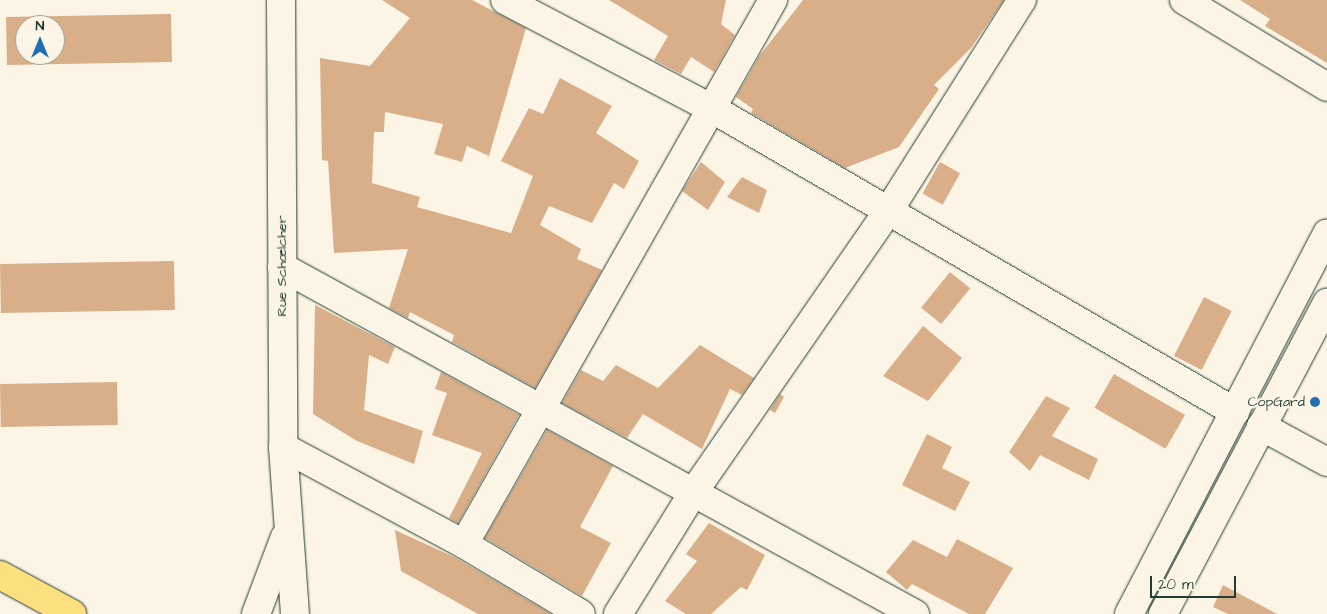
<!DOCTYPE html>
<meta charset="utf-8">
<style>
body{margin:0}
#map{position:relative;width:1327px;height:614px;overflow:hidden;background:#fcf5e5;font-family:"Architects Daughter",sans-serif}
div>[style]{position:absolute}
.building>*{inset:0;background:#d9af8a;transform-origin:0 0}
.roads{filter:drop-shadow(0 0 1px #1f3d34) drop-shadow(0 0 1px #1f3d34)}
.street>*{height:28px;margin:-14px;padding:0 14px;transform-origin:14px;border-radius:14px;background:#fcf5e5}
.secondary>*{height:28px;margin:-14px;padding:0 14px;transform-origin:14px;border-radius:14px;background:#fcf5e5}
.primary>*{height:28px;margin:-14px;padding:0 14px;transform-origin:14px;border-radius:14px;background:#fce080}
.dots>*{width:14px;height:14px;translate:-50% -50%;box-sizing:border-box;border:2px solid #fcf5e5;border-radius:50%}
span{translate:-50% -50%;white-space:nowrap;text-align:center;line-height:1.15;-webkit-text-stroke:5px #fcf5e5;paint-order:stroke}
.street-label{font-size:14px;color:#1f3d34}
.poi-label{font-size:14px;color:#1f3d34}
.right{translate:-100% -50%;text-align:right}
.north{position:absolute;left:15px;top:15px;width:50px;height:50px;box-sizing:border-box;background:#fcf5e5;border:1px solid #a4ab9e;border-radius:50%;rotate:0deg;font-size:14px;font-weight:700;line-height:20px;text-align:center;color:#1f3d34}
.north::after{content:'';display:block;margin:auto;width:18px;height:22px;background:#1f6fb2;clip-path:polygon(50% 0,100% 100%,50% 72%,0 100%)}
.scale{position:absolute;left:1150px;top:576px;width:86px;height:22px;box-sizing:border-box;border:2px solid #1f3d34;border-top:0;padding-left:6px;font-size:15px;line-height:18px;white-space:nowrap;color:#1f3d34;-webkit-text-stroke:4px #fcf5e5;paint-order:stroke}
</style>
<div id="map">
<div class="building">
<i style="clip-path:polygon(382px 0,472px 0,526px 28px,489px 156px,467px 146px,462px 162px,434px 154px,443px 124px,385px 112px,384px 132px,374px 132px,372px 183px,420px 197px,417px 207px,511px 233px,533px 176px,501px 161px,529px 108px,543px 114px,560px 78px,612px 106px,596px 133px,639px 161px,624px 189px,614px 183px,592px 223px,549px 206px,540px 225px,581px 249px,577px 259px,602px 270px,535px 388px,452px 342px,454px 335px,410px 312px,408px 318px,389px 308px,408px 249px,334px 253px,328px 161px,322px 160px,320px 58px,370px 66px,410px 18px)"></i>
<i style="clip-path:polygon(609px 0,726px 0,721px 24px,735px 35px,714px 72px,691px 57px,681px 74px,654px 60px,668px 36px)"></i>
<i style="clip-path:polygon(803px 0,1004px 0,971px 48px,934px 85px,939px 89px,899px 147px,845px 168px,751px 113px,753px 109px,736px 97px,760px 55px)"></i>
<i style="clip-path:polygon(1240px 0,1327px 0,1327px 63px,1265px 26px,1270px 19px)"></i>
<i style="clip-path:polygon(evenodd,171px 14px,172px 62px,7px 65px,6px 17px,171px 14px,25px 25px,55px 25px,55px 55px,25px 55px,25px 25px)"></i>
<i style="clip-path:polygon(701px 162px,725px 182px,708px 210px,682px 191px)"></i>
<i style="left:940px;top:162px;width:23px;height:36px;rotate:29deg"></i>
<i style="clip-path:polygon(742px 177px,767px 190px,759px 213px,727px 197px)"></i>
<i style="left:174px;top:261px;width:49px;height:174px;rotate:89deg"></i>
<i style="left:950px;top:272px;width:26px;height:46px;rotate:39deg"></i>
<i style="left:1204px;top:297px;width:31px;height:66px;rotate:27deg"></i>
<i style="clip-path:polygon(315px 305px,395px 347px,388px 364px,369px 355px,364px 410px,423px 431px,414px 464px,357px 441px,313px 414px)"></i>
<i style="clip-path:polygon(923px 326px,962px 358px,928px 401px,883px 376px)"></i>
<i style="clip-path:polygon(700px 345px,754px 378px,742px 395px,730px 389px,702px 449px,643px 414px,627px 438px,562px 403px,581px 370px,603px 381px,616px 365px,658px 388px)"></i>
<i style="clip-path:polygon(441px 372px,519px 415px,458px 523px,449px 518px,482px 453px,432px 435px,447px 393px,435px 389px)"></i>
<i style="left:1114px;top:374px;width:82px;height:39px;rotate:30deg"></i>
<i style="left:117px;top:382px;width:43px;height:117px;rotate:89deg"></i>
<i style="clip-path:polygon(780px 394px,784px 397px,775px 413px,770px 410px)"></i>
<i style="clip-path:polygon(1046px 396px,1070px 408px,1052px 436px,1098px 459px,1089px 480px,1040px 455px,1030px 471px,1009px 452px)"></i>
<i style="clip-path:polygon(547px 430px,613px 466px,580px 527px,611px 543px,582px 596px,485px 538px)"></i>
<i style="clip-path:polygon(927px 434px,952px 447px,942px 468px,970px 482px,955px 511px,902px 485px)"></i>
<i style="clip-path:polygon(709px 523px,765px 555px,747px 590px,741px 587px,711px 614px,686px 614px,665px 601px,697px 561px,686px 554px)"></i>
<i style="clip-path:polygon(395px 530px,456px 558px,551px 614px,478px 614px,401px 571px)"></i>
<i style="clip-path:polygon(957px 539px,1013px 568px,985px 614px,969px 614px,912px 584px,907px 590px,886px 572px,913px 540px,947px 557px)"></i>
<i style="clip-path:polygon(1223px 585px,1277px 614px,1228px 614px,1213px 607px)"></i>
</div>
<div class="roads">
<div class="street">
<i style="left:505px;top:0;width:233px;rotate:27.7deg"></i>
<i style="left:711px;top:108px;width:606px;rotate:30.12deg"></i>
<i style="left:1184px;top:0;width:167px;rotate:31.3deg"></i>
<i style="left:282px;top:267px;width:722px;rotate:28.73deg"></i>
<i style="left:1261px;top:426px;width:75px;rotate:28.6deg"></i>
<i style="left:283px;top:447px;width:205px;rotate:28.2deg"></i>
<i style="left:464px;top:544px;width:136px;rotate:30.9deg"></i>
<i style="left:464px;top:544px;width:626px;rotate:-60.4deg"></i>
<i style="left:618px;top:614px;width:146px;rotate:-58.2deg"></i>
<i style="left:695px;top:490px;width:341px;rotate:-55.3deg"></i>
<i style="left:889px;top:210px;width:249px;rotate:-57.7deg"></i>
</div>
<div class="secondary">
<i style="left:281px;top:0;width:447px;rotate:89.7deg"></i>
<i style="left:283px;top:447px;width:167px;rotate:85.9deg"></i>
<i style="left:256px;top:614px;width:82px;rotate:-69.4deg"></i>
<i style="left:1129px;top:614px;width:429px;rotate:-62.5deg"></i>
<i style="left:1163px;top:614px;width:352px;rotate:-62.2deg"></i>
</div>
<div class="primary">
<i style="left:0;top:575px;width:82px;rotate:28.4deg"></i>
</div>
</div>
<div class="dots">
<i style="left:1315px;top:402px;background:#1f6fb2"></i>
</div>
<div class="street-label">
<span style="left:282px;top:266px;rotate:-90deg">Rue Schœlcher</span>
</div>
<div class="poi-label">
<span class="right" style="left:1305px;top:402px">CopGard</span>
</div>
<div class="north">N</div>
<div class="scale">20 m</div>
</div>
